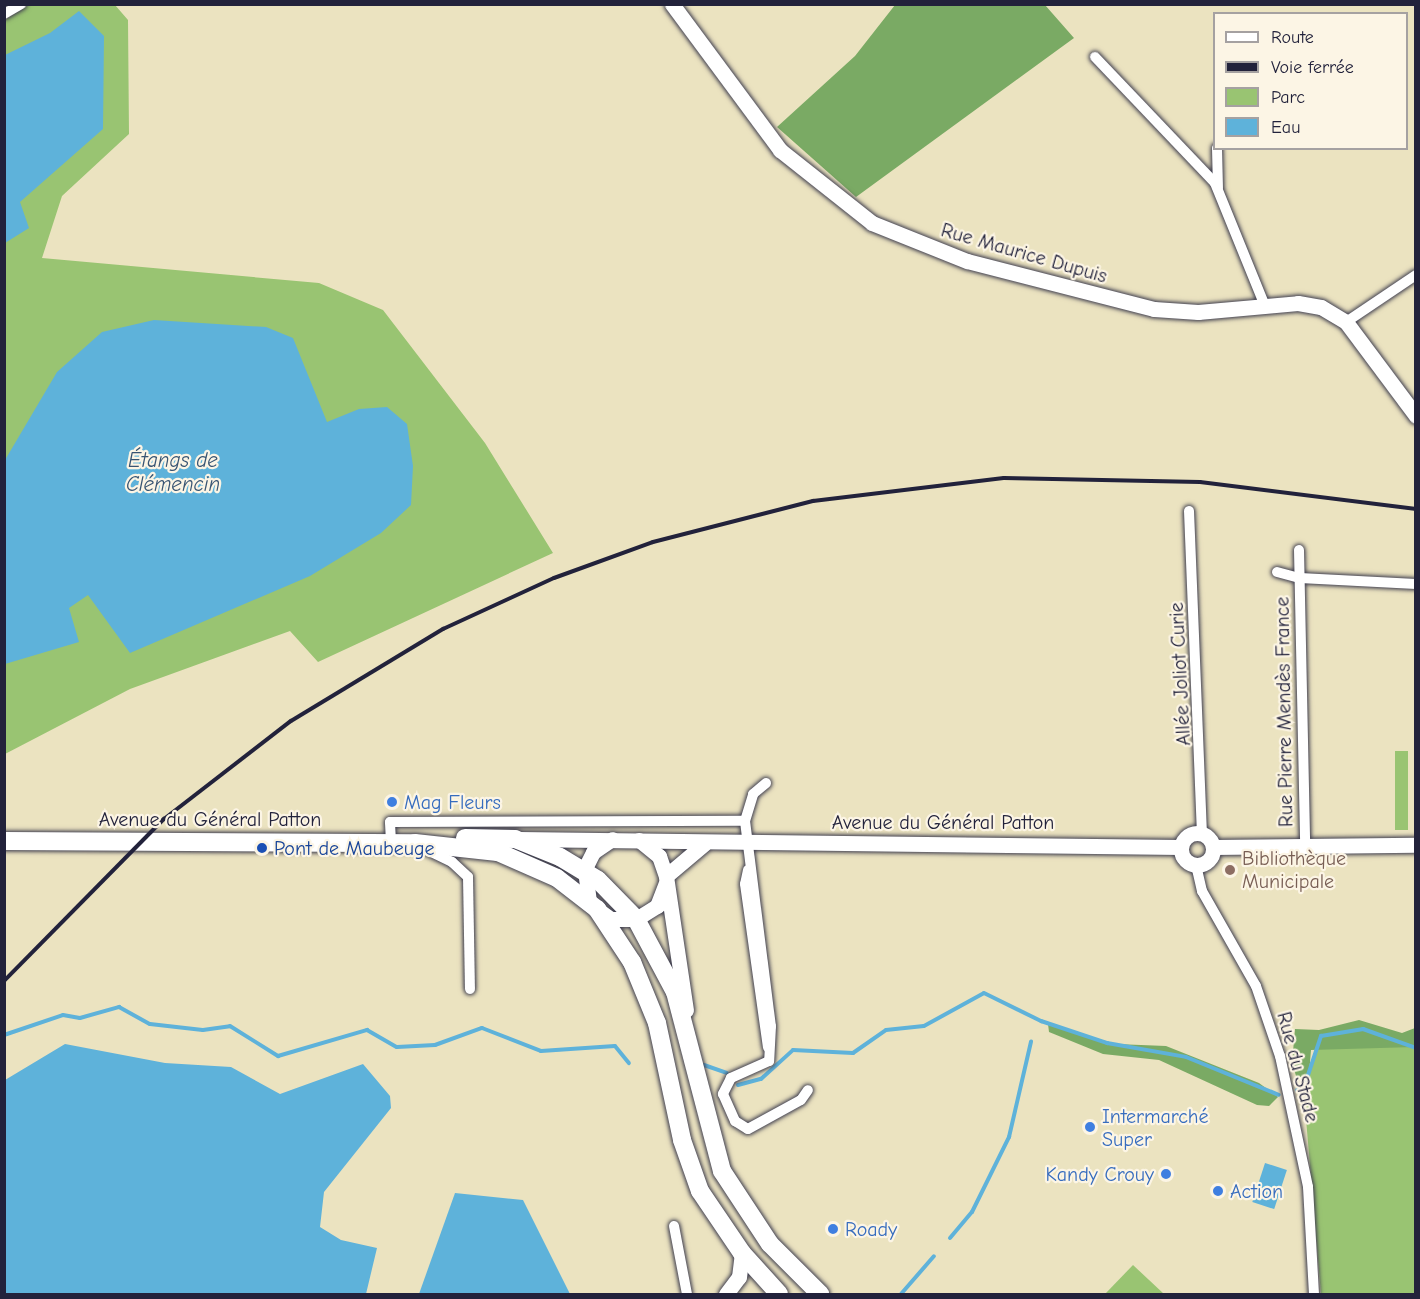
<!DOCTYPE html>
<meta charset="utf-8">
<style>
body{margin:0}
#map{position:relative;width:1420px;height:1299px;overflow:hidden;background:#ebe3c0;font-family:"Comic Neue",sans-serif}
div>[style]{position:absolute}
.green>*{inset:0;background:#99c472;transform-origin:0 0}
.forest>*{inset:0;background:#7aaa64}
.water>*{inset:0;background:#5eb2da;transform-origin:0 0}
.stream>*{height:4px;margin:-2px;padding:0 2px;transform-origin:2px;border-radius:2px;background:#5eb2da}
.roads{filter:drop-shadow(0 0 2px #403f4f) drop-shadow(0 0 2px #403f4f)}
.minor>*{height:10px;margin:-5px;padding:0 5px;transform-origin:5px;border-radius:5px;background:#fff}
.secondary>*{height:15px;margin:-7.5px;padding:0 7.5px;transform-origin:7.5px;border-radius:7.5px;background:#fff}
.secondary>.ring{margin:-7.5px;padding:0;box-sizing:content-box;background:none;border:15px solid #fff;border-radius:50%}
.primary>*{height:18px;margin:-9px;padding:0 9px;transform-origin:9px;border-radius:9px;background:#fff}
.rail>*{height:4px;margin:-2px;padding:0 2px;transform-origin:2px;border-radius:2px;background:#22223b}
.dots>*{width:16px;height:16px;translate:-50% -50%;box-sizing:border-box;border:3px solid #fcf5e5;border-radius:50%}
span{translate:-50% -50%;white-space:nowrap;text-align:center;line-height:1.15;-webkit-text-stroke:4.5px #fcf5e5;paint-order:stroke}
.street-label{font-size:20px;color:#22223b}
.shop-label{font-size:20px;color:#366cbe}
.left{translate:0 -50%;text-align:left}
.right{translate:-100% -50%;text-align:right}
.transit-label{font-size:20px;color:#164399}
.education-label{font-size:20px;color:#785e54}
.water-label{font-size:21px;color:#375473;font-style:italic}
.frame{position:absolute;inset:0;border:6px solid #22223b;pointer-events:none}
.legend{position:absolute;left:1213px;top:12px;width:195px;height:138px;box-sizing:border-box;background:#fcf5e5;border:2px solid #a5a1a1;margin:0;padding:8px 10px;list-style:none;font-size:18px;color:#22223b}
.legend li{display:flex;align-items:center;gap:12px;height:30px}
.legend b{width:30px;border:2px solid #a5a1a1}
</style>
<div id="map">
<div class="green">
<i style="clip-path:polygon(28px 5px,115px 5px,128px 20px,129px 134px,62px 196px,42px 258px,319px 283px,383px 310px,485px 443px,553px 553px,318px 662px,290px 631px,130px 689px,5px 754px,5px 20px)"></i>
<i style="left:1395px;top:751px;width:13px;height:79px"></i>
<i style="clip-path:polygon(1317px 1047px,1415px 1047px,1415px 1294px,1321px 1294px,1306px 1119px,1308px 1080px)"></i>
<i style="clip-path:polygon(1133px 1265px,1164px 1294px,1105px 1294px)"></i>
</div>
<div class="forest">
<i style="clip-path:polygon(895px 5px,1045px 5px,1074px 38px,856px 197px,777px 127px,855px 56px)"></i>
<i style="clip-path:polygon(1359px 1020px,1402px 1033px,1415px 1028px,1415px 1047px,1311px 1050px,1309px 1074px,1305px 1080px,1297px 1079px,1292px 1063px,1295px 1029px,1319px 1030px)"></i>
<i style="clip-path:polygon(1048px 1024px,1116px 1044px,1166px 1046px,1259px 1083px,1278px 1097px,1269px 1106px,1257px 1105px,1159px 1060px,1103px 1054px,1049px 1032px)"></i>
</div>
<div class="water">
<i style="clip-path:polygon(79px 11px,104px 36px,103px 129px,20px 202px,29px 228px,5px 243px,5px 55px,50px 33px)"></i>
<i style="clip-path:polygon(154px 320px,266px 327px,293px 338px,327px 422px,359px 409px,387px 407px,407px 424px,413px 466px,411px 505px,381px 533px,310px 576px,130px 653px,88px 595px,69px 608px,79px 642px,5px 664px,5px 460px,57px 372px,102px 332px)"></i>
<i style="clip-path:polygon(65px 1044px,165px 1063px,231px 1067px,280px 1094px,363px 1064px,390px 1096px,391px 1108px,324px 1192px,320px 1227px,341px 1240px,377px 1248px,366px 1294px,5px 1294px,5px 1080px)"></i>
<i style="left:1265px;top:1163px;width:23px;height:41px;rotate:18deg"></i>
<i style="clip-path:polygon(455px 1193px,523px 1200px,570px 1294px,419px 1294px)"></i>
</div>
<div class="stream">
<i style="left:4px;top:1035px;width:62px;rotate:-18.7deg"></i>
<i style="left:63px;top:1015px;width:17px;rotate:10deg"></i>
<i style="left:80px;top:1018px;width:41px;rotate:-15.8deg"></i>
<i style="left:119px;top:1007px;width:35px;rotate:29deg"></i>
<i style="left:150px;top:1024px;width:53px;rotate:6.5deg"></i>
<i style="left:203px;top:1030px;width:27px;rotate:-8deg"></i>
<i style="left:230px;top:1026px;width:57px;rotate:32deg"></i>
<i style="left:278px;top:1056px;width:93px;rotate:-16.3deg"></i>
<i style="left:367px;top:1030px;width:34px;rotate:30deg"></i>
<i style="left:397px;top:1047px;width:38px;rotate:-3deg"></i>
<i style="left:435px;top:1045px;width:50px;rotate:-19.9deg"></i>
<i style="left:482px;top:1028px;width:63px;rotate:21.3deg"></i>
<i style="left:541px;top:1051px;width:74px;rotate:-3.9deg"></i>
<i style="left:615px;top:1046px;width:22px;rotate:51deg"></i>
<i style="left:704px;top:1065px;width:24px;rotate:19deg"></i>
<i style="left:738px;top:1085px;width:24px;rotate:-15deg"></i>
<i style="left:761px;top:1079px;width:43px;rotate:-42.2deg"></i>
<i style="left:793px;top:1050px;width:60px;rotate:2.9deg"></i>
<i style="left:853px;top:1053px;width:40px;rotate:-34.9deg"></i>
<i style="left:886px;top:1030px;width:38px;rotate:-6deg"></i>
<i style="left:924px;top:1026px;width:68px;rotate:-28.8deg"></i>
<i style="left:984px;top:993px;width:64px;rotate:26.2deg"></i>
<i style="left:1041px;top:1021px;width:70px;rotate:18.4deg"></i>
<i style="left:1107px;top:1043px;width:80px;rotate:10deg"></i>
<i style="left:1186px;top:1057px;width:100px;rotate:22.2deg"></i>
<i style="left:1297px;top:1090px;width:8px;rotate:-23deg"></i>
<i style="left:1304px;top:1087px;width:54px;rotate:-71.6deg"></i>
<i style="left:1321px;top:1036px;width:43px;rotate:-9.5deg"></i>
<i style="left:1363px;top:1029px;width:56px;rotate:19.7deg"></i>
<i style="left:950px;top:1238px;width:34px;rotate:-50deg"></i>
<i style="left:972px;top:1212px;width:84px;rotate:-63.7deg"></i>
<i style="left:1009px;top:1137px;width:98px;rotate:-77deg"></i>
<i style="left:901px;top:1294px;width:50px;rotate:-49deg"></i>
</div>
<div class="roads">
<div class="minor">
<i style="left:4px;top:14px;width:20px;rotate:-30deg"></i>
<i style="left:1095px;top:57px;width:174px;rotate:46.4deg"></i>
<i style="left:1215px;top:183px;width:133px;rotate:67.9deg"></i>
<i style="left:1217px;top:148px;width:40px;rotate:88.6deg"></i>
<i style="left:1346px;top:322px;width:84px;rotate:-33.9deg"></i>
<i style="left:1189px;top:511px;width:323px;rotate:87.7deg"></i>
<i style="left:1299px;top:550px;width:294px;rotate:88.8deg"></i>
<i style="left:1277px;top:572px;width:24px;rotate:15deg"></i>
<i style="left:1300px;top:578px;width:116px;rotate:3deg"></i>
<i style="left:745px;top:821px;width:28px;rotate:-73deg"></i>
<i style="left:753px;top:794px;width:17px;rotate:-40deg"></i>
<i style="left:391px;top:842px;width:20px;rotate:-93deg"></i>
<i style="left:390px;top:822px;width:355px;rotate:-0.2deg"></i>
<i style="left:745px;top:821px;width:207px;rotate:82.8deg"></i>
<i style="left:771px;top:1026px;width:35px;rotate:93deg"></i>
<i style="left:769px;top:1061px;width:42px;rotate:155.9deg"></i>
<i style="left:731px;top:1078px;width:18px;rotate:117deg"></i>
<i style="left:723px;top:1094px;width:30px;rotate:66deg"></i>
<i style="left:735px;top:1121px;width:15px;rotate:32deg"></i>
<i style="left:748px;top:1129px;width:60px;rotate:-28.7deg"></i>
<i style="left:801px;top:1100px;width:12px;rotate:-55deg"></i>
<i style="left:417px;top:845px;width:39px;rotate:26deg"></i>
<i style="left:452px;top:862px;width:22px;rotate:43deg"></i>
<i style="left:468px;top:877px;width:112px;rotate:89deg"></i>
<i style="left:1196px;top:865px;width:27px;rotate:77deg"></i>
<i style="left:1202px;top:891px;width:109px;rotate:60.4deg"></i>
<i style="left:1256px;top:986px;width:74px;rotate:71.1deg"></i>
<i style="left:1280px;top:1056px;width:134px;rotate:77.9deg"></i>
<i style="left:1308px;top:1187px;width:107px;rotate:86.8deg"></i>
<i style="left:748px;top:870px;width:14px;rotate:102deg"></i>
<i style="left:745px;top:884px;width:165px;rotate:82deg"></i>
<i style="left:674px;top:1226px;width:69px;rotate:79.2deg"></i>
</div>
<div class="secondary">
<i style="left:672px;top:4px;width:182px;rotate:53.5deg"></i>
<i style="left:780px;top:150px;width:117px;rotate:38.4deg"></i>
<i style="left:872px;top:223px;width:102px;rotate:21.8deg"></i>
<i style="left:967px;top:261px;width:193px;rotate:14.4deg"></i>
<i style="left:1154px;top:309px;width:44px;rotate:3.9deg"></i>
<i style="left:1198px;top:312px;width:100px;rotate:-5.1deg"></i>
<i style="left:1298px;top:303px;width:23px;rotate:10deg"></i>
<i style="left:1321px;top:307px;width:29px;rotate:31deg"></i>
<i style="left:1346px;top:322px;width:117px;rotate:53.3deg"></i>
<i class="ring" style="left:1181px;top:833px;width:17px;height:17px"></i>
<i style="left:518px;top:839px;width:663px;rotate:0.69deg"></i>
<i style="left:639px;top:840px;width:26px;rotate:39deg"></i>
<i style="left:659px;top:856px;width:21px;rotate:71deg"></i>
<i style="left:1213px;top:847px;width:203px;rotate:-0.6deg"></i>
<i style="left:589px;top:902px;width:34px;rotate:-97deg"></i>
<i style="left:585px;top:868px;width:18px;rotate:-63deg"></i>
<i style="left:593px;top:852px;width:23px;rotate:-34deg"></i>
<i style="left:597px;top:909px;width:17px;rotate:36deg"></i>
<i style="left:611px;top:919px;width:25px"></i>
<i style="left:636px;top:919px;width:25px;rotate:-32deg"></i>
<i style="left:657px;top:906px;width:25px;rotate:-69deg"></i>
<i style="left:686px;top:1010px;width:135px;rotate:-98.5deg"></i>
<i style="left:666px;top:876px;width:50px;rotate:-40.1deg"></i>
<i style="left:726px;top:1294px;width:21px;rotate:-53deg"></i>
<i style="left:739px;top:1277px;width:24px;rotate:-83deg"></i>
</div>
<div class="primary">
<i style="left:465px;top:838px;width:50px;rotate:1.1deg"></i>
<i style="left:515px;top:839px;width:48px;rotate:21.8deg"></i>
<i style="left:560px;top:857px;width:44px;rotate:31.2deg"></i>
<i style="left:598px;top:880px;width:54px;rotate:45.7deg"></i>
<i style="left:636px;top:919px;width:83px;rotate:61.9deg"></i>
<i style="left:675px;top:992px;width:185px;rotate:75.3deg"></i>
<i style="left:722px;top:1171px;width:87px;rotate:56.7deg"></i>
<i style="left:770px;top:1244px;width:71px;rotate:45deg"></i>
<i style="left:4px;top:841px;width:411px;rotate:0.3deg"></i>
<i style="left:415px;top:843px;width:83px;rotate:6.2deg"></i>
<i style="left:498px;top:852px;width:64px;rotate:23.8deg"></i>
<i style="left:557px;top:878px;width:51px;rotate:37.8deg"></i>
<i style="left:597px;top:909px;width:64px;rotate:56.6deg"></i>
<i style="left:632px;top:962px;width:66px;rotate:67.7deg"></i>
<i style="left:657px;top:1023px;width:120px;rotate:77.9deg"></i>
<i style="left:682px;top:1140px;width:54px;rotate:70.6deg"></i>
<i style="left:700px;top:1191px;width:75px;rotate:55.9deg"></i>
<i style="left:742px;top:1253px;width:55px;rotate:47.9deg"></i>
</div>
</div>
<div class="rail">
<i style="left:4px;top:981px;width:228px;rotate:-45.4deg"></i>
<i style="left:164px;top:819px;width:160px;rotate:-37.7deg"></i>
<i style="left:291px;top:721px;width:178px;rotate:-31.2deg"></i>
<i style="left:443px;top:629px;width:122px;rotate:-24.7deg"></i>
<i style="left:554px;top:578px;width:105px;rotate:-20deg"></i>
<i style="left:653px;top:542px;width:165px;rotate:-14.4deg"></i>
<i style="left:813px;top:501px;width:192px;rotate:-6.9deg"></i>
<i style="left:1004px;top:478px;width:196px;rotate:1.2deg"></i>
<i style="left:1200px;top:482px;width:218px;rotate:7.1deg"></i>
</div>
<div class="dots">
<i style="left:392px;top:802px;background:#3f7fe0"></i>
<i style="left:262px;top:848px;background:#1a4fb4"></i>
<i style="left:1230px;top:870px;background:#8d6e63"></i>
<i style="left:1090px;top:1127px;background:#3f7fe0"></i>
<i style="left:1166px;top:1174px;background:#3f7fe0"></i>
<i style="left:1218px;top:1191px;background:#3f7fe0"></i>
<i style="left:833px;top:1229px;background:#3f7fe0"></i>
</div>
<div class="street-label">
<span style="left:1024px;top:253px;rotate:16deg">Rue Maurice Dupuis</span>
<span style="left:1180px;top:674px;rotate:-93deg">Allée Joliot Curie</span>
<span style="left:1284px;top:712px;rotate:-91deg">Rue Pierre Mendès France</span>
<span style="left:210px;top:819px">Avenue du Général Patton</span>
<span style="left:943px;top:822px">Avenue du Général Patton</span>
<span style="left:1298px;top:1067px;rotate:75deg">Rue du Stade</span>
</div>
<div class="shop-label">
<span class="left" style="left:404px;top:802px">Mag Fleurs</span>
<span class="left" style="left:1102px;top:1128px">Intermarché<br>Super</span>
<span class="right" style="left:1154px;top:1174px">Kandy Crouy</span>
<span class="left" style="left:1230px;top:1191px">Action</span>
<span class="left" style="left:845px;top:1229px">Roady</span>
</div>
<div class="transit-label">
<span class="left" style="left:274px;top:848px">Pont de Maubeuge</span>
</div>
<div class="education-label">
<span class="left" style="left:1242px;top:870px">Bibliothèque<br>Municipale</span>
</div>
<div class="water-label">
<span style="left:173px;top:472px">Étangs de<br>Clémencin</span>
</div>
<div class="frame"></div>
<ul class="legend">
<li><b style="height:8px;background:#fff"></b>Route</li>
<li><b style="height:8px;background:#22223b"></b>Voie ferrée</li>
<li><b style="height:16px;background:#99c472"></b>Parc</li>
<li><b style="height:16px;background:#5eb2da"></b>Eau</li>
</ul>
</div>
